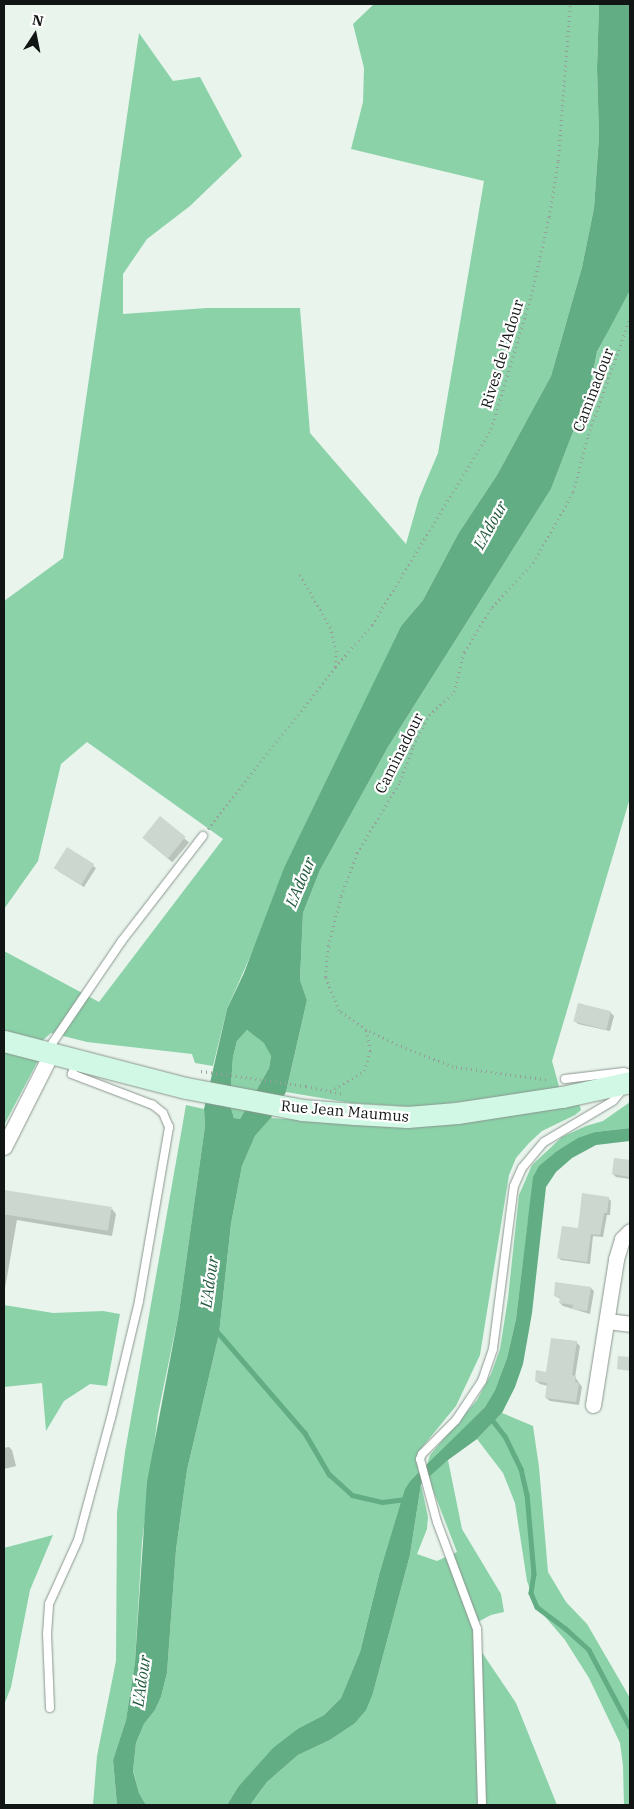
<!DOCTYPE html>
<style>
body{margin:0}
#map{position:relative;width:634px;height:1809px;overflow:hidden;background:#e8f4ec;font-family:"IBM Plex Serif",serif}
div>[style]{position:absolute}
.green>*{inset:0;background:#8bd2a9}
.water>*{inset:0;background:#62ad83}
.shadow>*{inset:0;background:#0003;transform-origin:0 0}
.stream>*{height:4.5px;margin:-2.25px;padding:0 2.25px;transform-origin:2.25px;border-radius:2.25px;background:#62ad83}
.building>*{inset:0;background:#cbd7cf;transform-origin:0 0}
.path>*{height:2.5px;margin-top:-1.25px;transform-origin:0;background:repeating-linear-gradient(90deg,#959e99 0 1px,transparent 0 5px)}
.roads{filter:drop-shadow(0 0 1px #8b968f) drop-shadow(0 0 1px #8b968f)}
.lane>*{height:8px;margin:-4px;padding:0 4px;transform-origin:4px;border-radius:4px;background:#fff}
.street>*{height:15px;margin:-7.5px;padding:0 7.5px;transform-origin:7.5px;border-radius:7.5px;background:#fff}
.secondary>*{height:21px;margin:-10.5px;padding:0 10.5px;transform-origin:10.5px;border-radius:10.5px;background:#d0f8e4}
span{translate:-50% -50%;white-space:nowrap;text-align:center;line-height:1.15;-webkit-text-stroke:4.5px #fff;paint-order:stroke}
.street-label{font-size:15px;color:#111513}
.water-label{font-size:16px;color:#20593c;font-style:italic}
.frame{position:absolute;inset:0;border:5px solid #111513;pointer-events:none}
.north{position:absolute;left:10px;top:10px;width:50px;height:50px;-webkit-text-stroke:4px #fff;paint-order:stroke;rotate:11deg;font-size:14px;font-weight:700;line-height:20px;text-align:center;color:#111513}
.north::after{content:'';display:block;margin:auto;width:18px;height:22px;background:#111513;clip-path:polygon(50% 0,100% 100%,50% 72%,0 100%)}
</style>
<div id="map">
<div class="green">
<i style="clip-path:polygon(374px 4px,599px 4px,597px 69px,599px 136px,594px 208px,582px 267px,551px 376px,497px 475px,458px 534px,423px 600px,401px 626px,336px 762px,227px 1009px,213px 1066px,195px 1063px,192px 1054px,87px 1042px,51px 1033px,42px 1041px,4px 1035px,4px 951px,99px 1002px,223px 839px,87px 742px,61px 764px,38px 861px,4px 909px,4px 601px,63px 558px,139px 33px,173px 81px,200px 77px,242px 156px,190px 206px,147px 239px,123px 274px,123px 314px,207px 308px,300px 308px,310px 433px,406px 544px,419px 498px,438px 453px,484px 181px,351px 149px,363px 102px,364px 68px,353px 24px)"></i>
<i style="clip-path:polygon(630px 285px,630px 798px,552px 1061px,560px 1090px,417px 1107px,351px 1103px,286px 1092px,307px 1000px,300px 980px,303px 913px,320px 870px,388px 747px,551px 489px,590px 388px,597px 353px)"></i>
<i style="clip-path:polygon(247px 1030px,265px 1043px,271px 1056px,269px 1068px,240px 1119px,234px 1118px,231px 1108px,231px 1083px,233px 1057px,237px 1041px)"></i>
<i style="clip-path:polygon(4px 1046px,40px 1057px,4px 1125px)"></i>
<i style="clip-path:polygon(630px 1102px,630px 1128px,595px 1132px,557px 1151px,528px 1221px,516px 1319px,507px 1358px,495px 1390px,485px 1407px,427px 1465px,430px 1455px,477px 1400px,491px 1374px,500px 1349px,508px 1298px,519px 1195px,532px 1165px,562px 1137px,586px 1126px,603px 1121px)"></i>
<i style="clip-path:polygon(579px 1103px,581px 1110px,575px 1115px,542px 1131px,529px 1143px,516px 1158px,509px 1175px,480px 1355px,456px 1406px,419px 1451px,417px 1457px,419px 1473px,411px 1480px,379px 1575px,360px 1652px,341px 1698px,324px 1715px,299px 1728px,238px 1787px,227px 1805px,146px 1805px,139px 1793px,133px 1770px,136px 1743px,144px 1724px,155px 1710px,161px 1697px,167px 1673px,176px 1550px,187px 1470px,219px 1334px,231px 1224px,242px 1166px,255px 1136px,271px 1118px,317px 1121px)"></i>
<i style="clip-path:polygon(186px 1105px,204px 1109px,205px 1126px,179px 1312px,158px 1414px,142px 1542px,135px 1662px,126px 1720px,113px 1760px,117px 1805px,93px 1805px,97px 1756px,116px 1661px,117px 1512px,125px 1452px)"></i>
<i style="clip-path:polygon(4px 1305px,53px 1313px,103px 1311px,120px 1314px,107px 1386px,90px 1384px,64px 1401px,46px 1431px,42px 1383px,4px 1387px)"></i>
<i style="clip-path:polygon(502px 1413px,533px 1426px,539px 1467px,548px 1572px,566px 1602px,587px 1624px,630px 1698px,630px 1805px,624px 1805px,623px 1766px,620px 1743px,589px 1678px,565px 1640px,536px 1606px,527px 1581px,515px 1503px,503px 1473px,477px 1439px)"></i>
<i style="clip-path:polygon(448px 1460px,462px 1529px,501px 1594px,504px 1612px,491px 1615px,472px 1625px,479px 1648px,516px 1703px,557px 1805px,250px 1805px,267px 1782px,298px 1755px,330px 1740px,354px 1724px,373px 1693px,410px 1555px,421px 1484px,428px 1517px,427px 1529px,417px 1554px,437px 1561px,457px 1552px,428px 1477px)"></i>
<i style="clip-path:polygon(53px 1535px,30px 1590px,11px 1687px,4px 1705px,4px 1548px)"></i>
</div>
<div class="water">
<i style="clip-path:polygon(evenodd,599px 4px,630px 4px,630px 290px,597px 352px,590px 388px,551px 489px,388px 747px,320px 870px,303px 913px,300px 980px,307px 1000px,286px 1092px,271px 1118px,255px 1136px,242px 1166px,231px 1224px,219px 1334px,187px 1470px,176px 1550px,167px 1673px,161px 1697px,155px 1710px,144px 1724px,136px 1743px,133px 1771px,139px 1793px,146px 1805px,117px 1805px,113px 1760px,126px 1720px,135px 1662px,147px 1482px,179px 1312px,205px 1126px,204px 1109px,227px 1009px,244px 973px,284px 868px,401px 626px,423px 600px,458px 534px,497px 475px,551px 376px,582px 267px,594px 208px,599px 136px,597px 69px,599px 4px,247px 1030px,264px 1043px,271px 1056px,269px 1068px,240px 1119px,234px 1118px,231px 1108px,231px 1083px,233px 1057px,237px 1041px,247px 1030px)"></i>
<i style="clip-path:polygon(630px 1128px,630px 1141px,596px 1145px,572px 1158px,556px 1172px,546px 1187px,532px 1313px,523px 1364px,515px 1387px,502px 1413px,477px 1439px,448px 1460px,421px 1484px,410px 1555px,373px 1693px,366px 1710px,354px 1724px,330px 1740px,298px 1755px,267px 1782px,250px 1805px,227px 1805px,238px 1787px,273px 1748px,299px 1728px,324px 1715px,341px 1698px,360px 1652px,379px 1575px,405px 1489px,411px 1480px,485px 1407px,495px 1390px,507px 1358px,516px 1319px,533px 1177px,539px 1166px,557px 1151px,578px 1138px,595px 1132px)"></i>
</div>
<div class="shadow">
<i style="left:160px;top:818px;width:38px;height:26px;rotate:40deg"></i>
<i style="clip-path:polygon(68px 849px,96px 868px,84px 887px,58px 871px)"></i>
<i style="clip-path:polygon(610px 1012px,614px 1016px,610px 1031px,578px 1024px,574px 1020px)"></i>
<i style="clip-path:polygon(615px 1160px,630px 1162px,630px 1179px,616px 1177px,613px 1174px)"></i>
<i style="clip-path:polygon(4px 1191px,112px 1209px,116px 1214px,112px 1236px,17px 1220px,4px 1294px)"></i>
<i style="clip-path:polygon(608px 1198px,611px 1201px,610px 1215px,607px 1215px,603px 1237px,593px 1236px,590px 1264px,561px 1260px,558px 1257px,579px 1229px)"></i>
<i style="clip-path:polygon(591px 1288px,594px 1291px,590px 1314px,563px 1306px,560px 1303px,561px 1299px,555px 1296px)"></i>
<i style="clip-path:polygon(576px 1342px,580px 1346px,575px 1377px,582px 1387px,579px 1405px,550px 1401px,546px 1398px,548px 1386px,540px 1384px,536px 1381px,547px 1373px)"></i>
<i style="clip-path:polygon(9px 1447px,12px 1450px,16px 1466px,4px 1469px,4px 1448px)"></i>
</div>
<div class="stream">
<i style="left:216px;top:1330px;width:136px;rotate:49.2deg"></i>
<i style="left:305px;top:1433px;width:48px;rotate:59.7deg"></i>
<i style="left:329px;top:1474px;width:31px;rotate:42deg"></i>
<i style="left:352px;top:1495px;width:31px;rotate:13deg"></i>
<i style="left:382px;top:1502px;width:24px;rotate:-7deg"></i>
<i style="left:490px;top:1417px;width:24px;rotate:52deg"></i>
<i style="left:505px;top:1436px;width:37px;rotate:64deg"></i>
<i style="left:521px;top:1469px;width:26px;rotate:77deg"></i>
<i style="left:527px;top:1494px;width:80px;rotate:85deg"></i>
<i style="left:534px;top:1574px;width:19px;rotate:99deg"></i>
<i style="left:531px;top:1593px;width:15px;rotate:67deg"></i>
<i style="left:537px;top:1607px;width:36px;rotate:37deg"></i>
<i style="left:566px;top:1629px;width:31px;rotate:42deg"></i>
<i style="left:589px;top:1650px;width:87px;rotate:62deg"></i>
</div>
<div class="building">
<i style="left:160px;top:816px;width:33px;height:28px;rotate:39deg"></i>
<i style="left:67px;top:847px;width:32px;height:25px;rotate:32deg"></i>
<i style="left:578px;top:1003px;width:34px;height:19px;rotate:14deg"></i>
<i style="clip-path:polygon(614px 1158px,630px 1160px,630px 1177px,612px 1174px)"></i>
<i style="left:4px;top:1190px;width:109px;height:24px;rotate:9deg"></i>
<i style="clip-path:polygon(582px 1193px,609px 1197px,607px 1213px,604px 1213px,600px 1235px,591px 1234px,587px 1262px,557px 1258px,562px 1226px,578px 1228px)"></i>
<i style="clip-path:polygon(555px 1282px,591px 1287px,587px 1311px,572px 1309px,573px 1305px,559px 1303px,560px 1297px,554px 1296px)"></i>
<i style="clip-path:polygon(551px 1338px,577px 1341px,572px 1375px,576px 1376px,575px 1382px,579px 1383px,576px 1402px,545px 1398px,547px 1383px,535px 1381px,536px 1370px,546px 1372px)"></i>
<i style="clip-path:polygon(618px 1356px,630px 1357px,630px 1371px,617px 1369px)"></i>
</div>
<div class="path">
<i style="left:335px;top:667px;width:56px;rotate:-48.6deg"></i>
<i style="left:372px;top:625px;width:229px;rotate:-58.7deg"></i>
<i style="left:491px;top:429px;width:139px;rotate:-73.3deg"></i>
<i style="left:531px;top:296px;width:81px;rotate:-77.2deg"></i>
<i style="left:549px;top:217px;width:57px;rotate:-80.9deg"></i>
<i style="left:558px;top:161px;width:157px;rotate:-85.6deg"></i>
<i style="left:208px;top:829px;width:206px;rotate:-51.9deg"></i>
<i style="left:335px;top:667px;width:15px;rotate:-86deg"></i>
<i style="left:336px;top:652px;width:25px;rotate:-104deg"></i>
<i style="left:330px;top:628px;width:61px;rotate:-119.5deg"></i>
<i style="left:201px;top:1071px;width:106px;rotate:8.1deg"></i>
<i style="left:306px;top:1086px;width:39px;rotate:12deg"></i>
<i style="left:546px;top:1080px;width:94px;rotate:-172deg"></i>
<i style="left:453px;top:1067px;width:60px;rotate:-158.6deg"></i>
<i style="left:397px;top:1045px;width:34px;rotate:-154deg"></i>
<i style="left:366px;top:1030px;width:33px;rotate:-145deg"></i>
<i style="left:339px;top:1011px;width:37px;rotate:-112deg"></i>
<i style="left:325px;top:977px;width:31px;rotate:-84deg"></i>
<i style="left:328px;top:946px;width:52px;rotate:-75.4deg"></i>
<i style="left:341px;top:896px;width:46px;rotate:-69.6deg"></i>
<i style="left:357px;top:853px;width:83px;rotate:-58.8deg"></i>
<i style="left:400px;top:782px;width:38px;rotate:-70deg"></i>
<i style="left:413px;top:746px;width:35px;rotate:-63deg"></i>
<i style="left:429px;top:715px;width:34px;rotate:-43deg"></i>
<i style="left:454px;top:692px;width:41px;rotate:-76deg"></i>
<i style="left:464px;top:652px;width:53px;rotate:-58.1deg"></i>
<i style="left:492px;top:607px;width:60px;rotate:-47deg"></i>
<i style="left:533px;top:563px;width:81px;rotate:-60.6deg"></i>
<i style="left:573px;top:492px;width:59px;rotate:-75.3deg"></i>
<i style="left:588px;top:435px;width:124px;rotate:-70.3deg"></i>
<i style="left:330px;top:1091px;width:39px;rotate:-30deg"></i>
<i style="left:364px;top:1071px;width:21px;rotate:-73deg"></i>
<i style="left:370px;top:1051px;width:21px;rotate:-101deg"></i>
</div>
<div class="roads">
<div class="lane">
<i style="left:47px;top:1051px;width:132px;rotate:-55.8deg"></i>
<i style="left:121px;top:942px;width:134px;rotate:-52.3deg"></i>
<i style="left:565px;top:1079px;width:59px;rotate:-6.8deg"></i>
<i style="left:624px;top:1072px;width:6px;rotate:18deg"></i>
<i style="left:50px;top:1708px;width:74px;rotate:-92.3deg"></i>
<i style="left:47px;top:1634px;width:30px;rotate:-86deg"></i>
<i style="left:49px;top:1604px;width:70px;rotate:-65.6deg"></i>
<i style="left:78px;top:1540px;width:126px;rotate:-74.9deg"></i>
<i style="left:111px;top:1418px;width:120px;rotate:-76.5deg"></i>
<i style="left:139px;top:1301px;width:177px;rotate:-80.2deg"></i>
<i style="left:169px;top:1127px;width:15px;rotate:-113deg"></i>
<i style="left:163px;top:1113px;width:13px;rotate:-141deg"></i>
<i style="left:153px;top:1105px;width:87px;rotate:-159.1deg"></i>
<i style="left:72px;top:1074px;width:15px;rotate:-74deg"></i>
<i style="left:482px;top:1805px;width:176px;rotate:-91.6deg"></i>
<i style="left:477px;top:1629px;width:114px;rotate:-110.5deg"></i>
<i style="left:437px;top:1522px;width:65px;rotate:-105.1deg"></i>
<i style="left:420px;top:1459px;width:5px;rotate:-68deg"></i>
<i style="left:422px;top:1454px;width:48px;rotate:-45deg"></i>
<i style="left:456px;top:1420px;width:47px;rotate:-56.3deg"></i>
<i style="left:482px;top:1381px;width:34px;rotate:-71deg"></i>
<i style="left:493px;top:1349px;width:164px;rotate:-82.7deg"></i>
<i style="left:514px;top:1186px;width:20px;rotate:-66deg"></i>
<i style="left:522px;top:1168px;width:34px;rotate:-50deg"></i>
<i style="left:544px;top:1142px;width:80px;rotate:-30.7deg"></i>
<i style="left:613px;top:1101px;width:17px;rotate:-50deg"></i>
</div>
<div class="street">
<i style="left:4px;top:1147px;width:106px;rotate:-63.2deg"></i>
<i style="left:607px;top:1321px;width:23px;rotate:7deg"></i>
<i style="left:593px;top:1405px;width:148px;rotate:-81deg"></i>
<i style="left:616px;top:1259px;width:21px;rotate:-73deg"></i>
<i style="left:622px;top:1239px;width:11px;rotate:-45deg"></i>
</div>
<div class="secondary">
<i style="left:4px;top:1041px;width:188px;rotate:14.5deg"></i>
<i style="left:186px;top:1088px;width:118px;rotate:10.7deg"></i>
<i style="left:302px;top:1110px;width:53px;rotate:4.3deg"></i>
<i style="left:355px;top:1114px;width:52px;rotate:3.3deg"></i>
<i style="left:407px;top:1117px;width:50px;rotate:-4.6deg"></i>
<i style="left:457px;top:1113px;width:106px;rotate:-8.7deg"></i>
<i style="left:562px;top:1097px;width:70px;rotate:-12.4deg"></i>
</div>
</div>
<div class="street-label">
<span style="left:502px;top:354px;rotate:-73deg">Rives de l'Adour</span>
<span style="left:593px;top:390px;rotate:-69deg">Caminadour</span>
<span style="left:399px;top:753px;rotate:-63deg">Caminadour</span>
<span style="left:345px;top:1111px;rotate:5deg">Rue Jean Maumus</span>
</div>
<div class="water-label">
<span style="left:490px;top:525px;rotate:-61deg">L'Adour</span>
<span style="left:300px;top:882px;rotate:-67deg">L'Adour</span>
<span style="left:209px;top:1282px;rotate:-82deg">L'Adour</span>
<span style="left:141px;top:1681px;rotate:-82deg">L'Adour</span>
</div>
<div class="frame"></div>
<div class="north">N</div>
</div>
